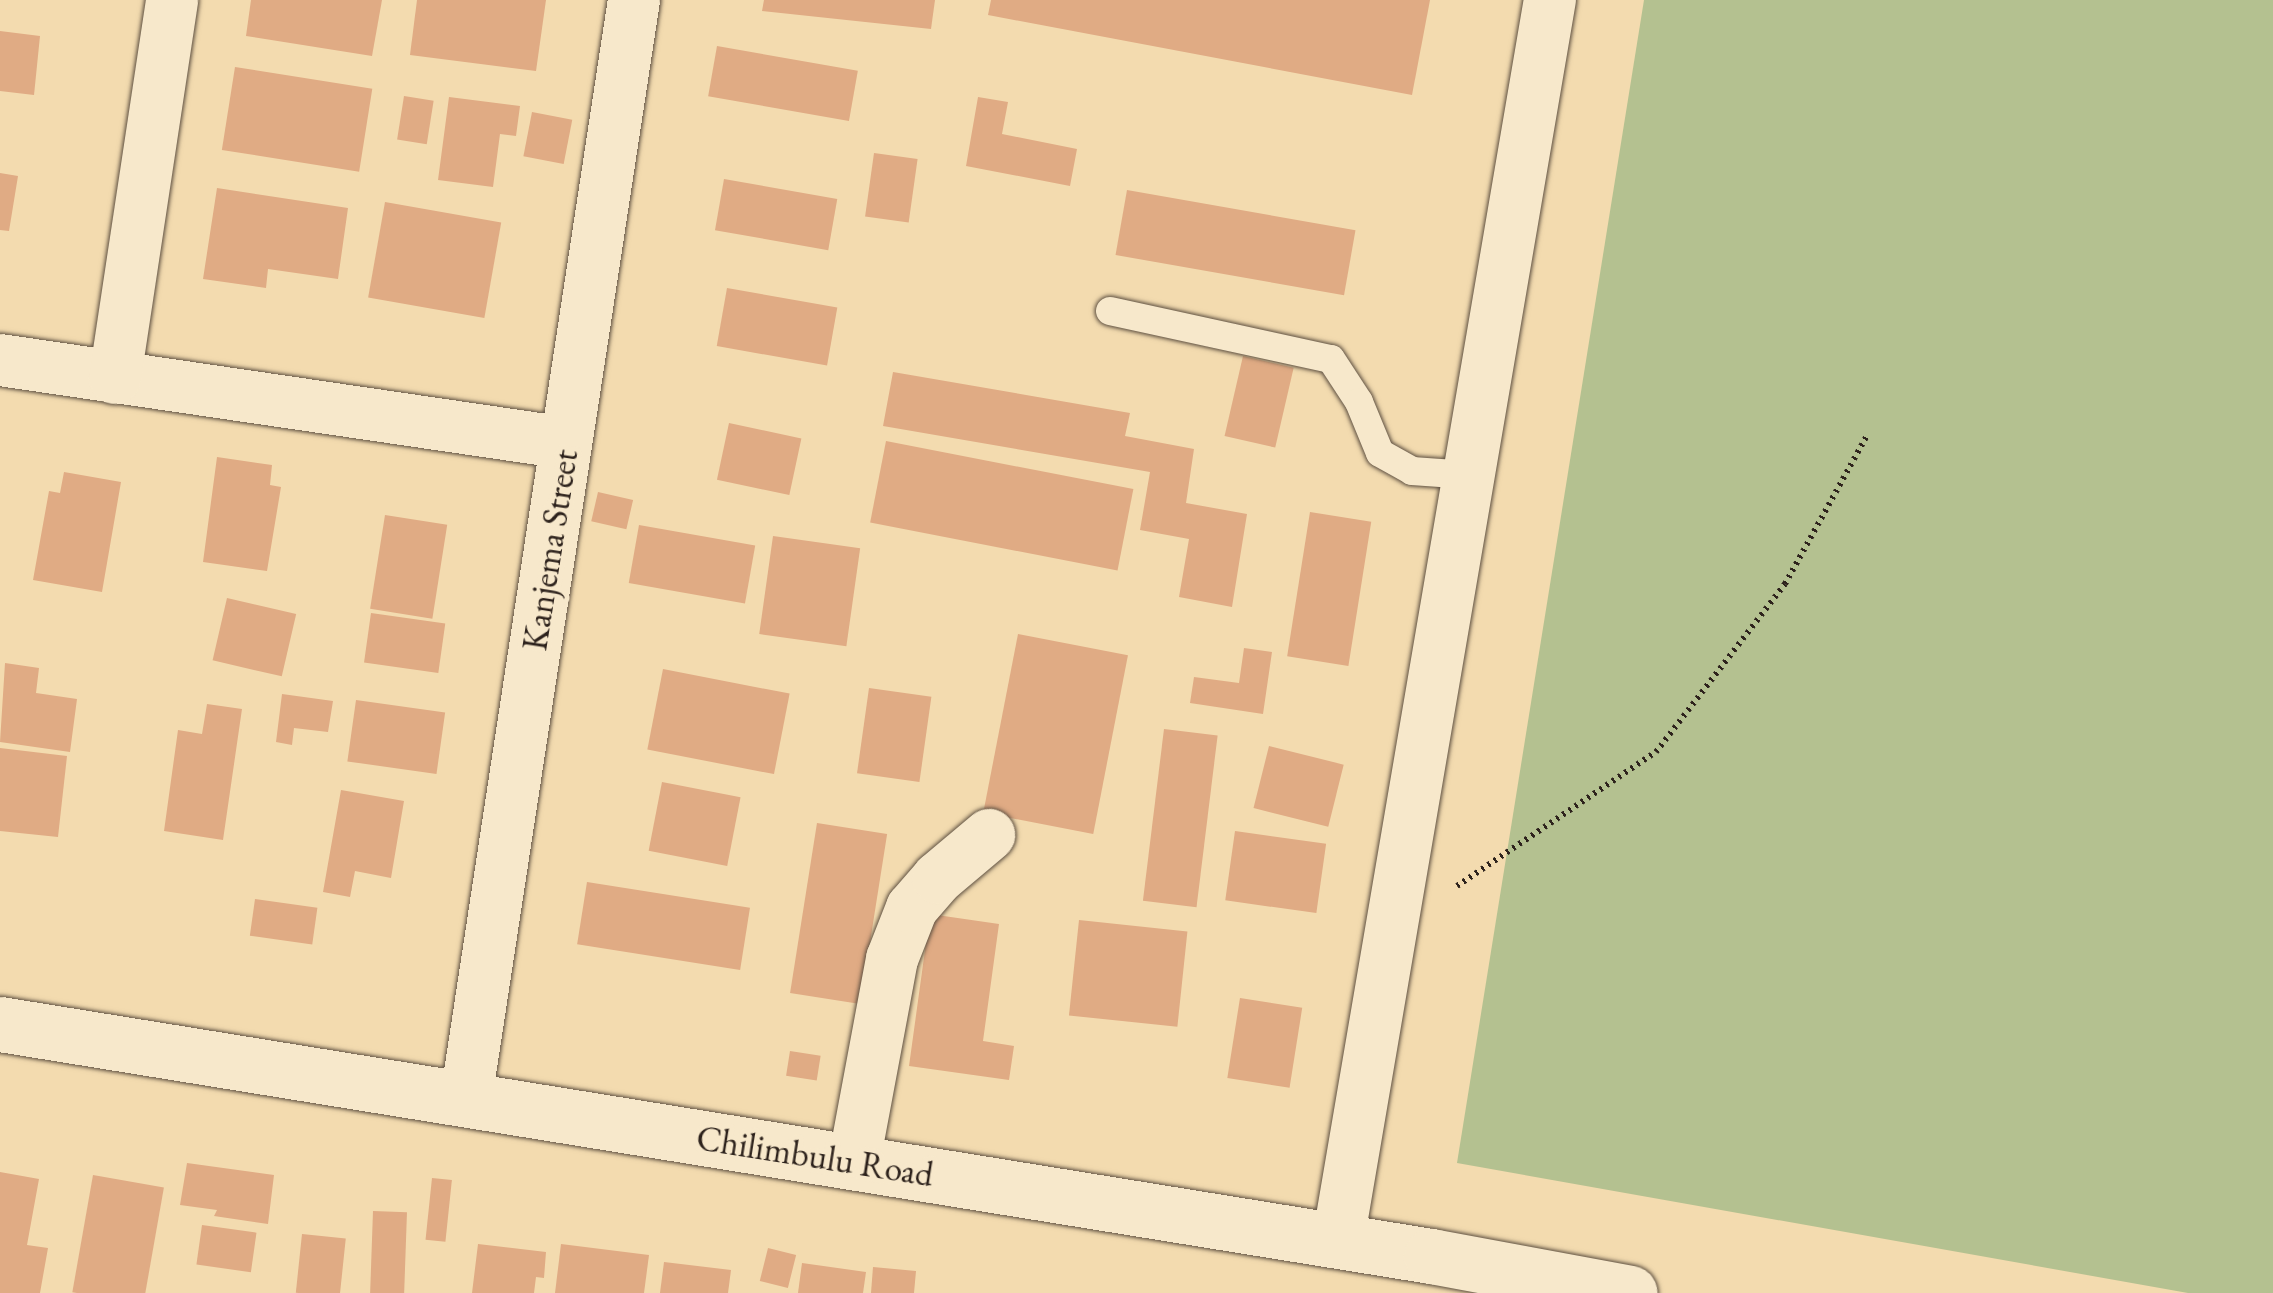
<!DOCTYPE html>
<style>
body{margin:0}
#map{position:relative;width:2273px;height:1293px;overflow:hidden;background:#f3dbaf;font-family:"EB Garamond",serif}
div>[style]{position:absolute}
.green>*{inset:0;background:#b4c190}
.building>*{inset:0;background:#e0ab84;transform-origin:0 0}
.path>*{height:6px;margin-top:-3px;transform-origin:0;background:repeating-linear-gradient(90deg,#2d221c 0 2.5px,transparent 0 7.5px)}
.roads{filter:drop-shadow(0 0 2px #5e5041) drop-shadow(0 0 2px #5e5041)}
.lane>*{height:28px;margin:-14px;padding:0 14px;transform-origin:14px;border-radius:14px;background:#f7e8cb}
.street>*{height:52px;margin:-26px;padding:0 26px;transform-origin:26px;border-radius:26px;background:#f7e8cb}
.secondary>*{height:55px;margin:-27.5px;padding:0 27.5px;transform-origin:27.5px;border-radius:27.5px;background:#f7e8cb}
span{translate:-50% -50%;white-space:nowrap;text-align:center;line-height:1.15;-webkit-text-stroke:10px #f7e8cb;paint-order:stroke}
.street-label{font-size:35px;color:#2d221c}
</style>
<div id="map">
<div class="green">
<i style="clip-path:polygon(1644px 0,2273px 0,2273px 1293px,2188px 1293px,1457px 1163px)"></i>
</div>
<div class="building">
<i style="clip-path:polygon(251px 0,382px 0,372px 56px,246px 36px)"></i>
<i style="clip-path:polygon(417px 0,546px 0,536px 71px,410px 55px)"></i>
<i style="clip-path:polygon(764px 0,935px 0,931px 29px,762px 11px)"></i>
<i style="clip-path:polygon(991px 0,1430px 0,1412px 95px,988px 15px)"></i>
<i style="clip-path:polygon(0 31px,40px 36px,34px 95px,0 91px)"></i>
<i style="left:717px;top:46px;width:143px;height:51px;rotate:10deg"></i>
<i style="left:235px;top:67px;width:139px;height:84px;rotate:9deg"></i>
<i style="left:404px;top:96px;width:30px;height:44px;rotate:9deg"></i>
<i style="clip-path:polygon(449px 97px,520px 106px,516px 136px,500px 134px,493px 187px,438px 180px)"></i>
<i style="clip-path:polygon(978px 97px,1008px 102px,1002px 134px,1077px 149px,1070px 186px,966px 166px)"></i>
<i style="left:532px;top:112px;width:41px;height:45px;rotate:11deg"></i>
<i style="left:874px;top:153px;width:44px;height:64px;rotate:8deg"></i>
<i style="clip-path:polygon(0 173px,18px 176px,9px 231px,0 230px)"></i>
<i style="left:724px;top:179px;width:115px;height:52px;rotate:10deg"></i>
<i style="clip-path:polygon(217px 188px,348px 208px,338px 279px,268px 269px,266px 288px,203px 279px)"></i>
<i style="left:1127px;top:190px;width:232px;height:66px;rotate:10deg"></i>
<i style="left:385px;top:202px;width:118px;height:97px;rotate:10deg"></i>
<i style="left:727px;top:288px;width:112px;height:59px;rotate:10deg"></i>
<i style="left:1243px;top:356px;width:52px;height:82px;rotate:13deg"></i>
<i style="clip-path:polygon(893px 372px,1130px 413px,1125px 436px,1194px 449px,1186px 503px,1247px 514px,1232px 607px,1179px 597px,1189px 539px,1140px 530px,1150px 472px,883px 426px)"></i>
<i style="left:729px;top:423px;width:74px;height:58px;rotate:12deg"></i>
<i style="left:886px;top:441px;width:252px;height:83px;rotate:11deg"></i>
<i style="clip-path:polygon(217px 457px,272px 465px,270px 485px,281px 487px,267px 571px,203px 562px)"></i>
<i style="clip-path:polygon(64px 472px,121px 482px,102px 592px,33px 580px,49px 491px,60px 493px)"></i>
<i style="left:598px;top:492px;width:36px;height:30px;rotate:13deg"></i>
<i style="left:1310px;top:512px;width:62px;height:146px;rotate:9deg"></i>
<i style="left:385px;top:515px;width:63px;height:95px;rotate:9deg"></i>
<i style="left:639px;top:525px;width:118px;height:59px;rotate:10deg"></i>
<i style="left:773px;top:536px;width:88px;height:99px;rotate:8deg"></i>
<i style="left:227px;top:598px;width:71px;height:64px;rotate:13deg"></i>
<i style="left:371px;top:613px;width:75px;height:50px;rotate:8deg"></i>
<i style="left:1018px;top:634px;width:112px;height:182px;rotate:11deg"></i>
<i style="clip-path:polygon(1244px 648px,1272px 652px,1263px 714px,1190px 703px,1194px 677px,1239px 683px)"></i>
<i style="clip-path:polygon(5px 663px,39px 668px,36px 693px,77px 699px,70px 752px,0 742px)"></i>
<i style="left:663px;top:669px;width:129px;height:82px;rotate:11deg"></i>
<i style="left:869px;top:688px;width:63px;height:86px;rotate:8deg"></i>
<i style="clip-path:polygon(282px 694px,333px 701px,328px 732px,294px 728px,292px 745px,276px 742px)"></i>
<i style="left:356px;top:700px;width:90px;height:62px;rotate:8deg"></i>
<i style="clip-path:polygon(207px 704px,242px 709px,223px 840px,164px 831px,178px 730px,202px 734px)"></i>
<i style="left:1164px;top:729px;width:54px;height:173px;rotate:7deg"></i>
<i style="left:1269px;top:746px;width:77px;height:64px;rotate:14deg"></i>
<i style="clip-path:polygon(0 748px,67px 756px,58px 837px,0 831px)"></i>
<i style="left:662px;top:782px;width:80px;height:70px;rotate:11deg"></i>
<i style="clip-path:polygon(341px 790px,404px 801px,391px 878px,355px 871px,350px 897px,323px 892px)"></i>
<i style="left:817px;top:823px;width:71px;height:172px;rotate:9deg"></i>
<i style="left:1235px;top:831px;width:92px;height:70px;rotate:8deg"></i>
<i style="left:587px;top:882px;width:165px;height:63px;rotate:9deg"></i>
<i style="left:255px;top:899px;width:63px;height:37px;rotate:8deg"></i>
<i style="clip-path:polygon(930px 914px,999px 924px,983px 1041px,1014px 1046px,1009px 1080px,909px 1066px)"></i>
<i style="left:1079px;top:920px;width:109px;height:96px;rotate:6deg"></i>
<i style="left:1240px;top:998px;width:63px;height:81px;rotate:9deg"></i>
<i style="left:790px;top:1051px;width:31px;height:25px;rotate:9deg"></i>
<i style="clip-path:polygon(187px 1163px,274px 1175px,268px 1224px,214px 1216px,217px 1210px,180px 1205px)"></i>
<i style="clip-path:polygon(0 1172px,39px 1179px,27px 1245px,48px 1248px,40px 1293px,0 1293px)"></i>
<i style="left:93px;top:1175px;width:72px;height:119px;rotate:10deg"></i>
<i style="left:432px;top:1178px;width:20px;height:62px;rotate:6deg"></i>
<i style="left:373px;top:1211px;width:34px;height:82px;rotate:2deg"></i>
<i style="left:202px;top:1225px;width:55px;height:40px;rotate:8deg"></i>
<i style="left:302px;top:1234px;width:44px;height:59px;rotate:6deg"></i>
<i style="clip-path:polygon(478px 1244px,546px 1252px,544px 1278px,536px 1277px,534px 1293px,472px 1293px)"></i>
<i style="clip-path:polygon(561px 1244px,649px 1255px,644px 1293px,555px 1293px)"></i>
<i style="left:768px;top:1248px;width:29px;height:34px;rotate:14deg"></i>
<i style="clip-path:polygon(664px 1262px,731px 1270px,728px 1293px,660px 1293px)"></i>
<i style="clip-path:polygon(802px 1263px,866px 1272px,863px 1293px,798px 1293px)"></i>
<i style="clip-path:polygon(873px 1267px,916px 1271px,914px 1293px,871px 1293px)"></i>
</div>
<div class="path">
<i style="left:1457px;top:886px;width:240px;rotate:-34deg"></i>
<i style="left:1656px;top:752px;width:212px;rotate:-52.5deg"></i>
<i style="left:1785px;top:584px;width:168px;rotate:-61.1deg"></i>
</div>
<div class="roads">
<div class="lane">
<i style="left:1110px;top:311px;width:226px;rotate:12.3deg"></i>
<i style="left:1331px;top:359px;width:51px;rotate:56.9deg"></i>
<i style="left:1359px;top:402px;width:55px;rotate:67.6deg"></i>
<i style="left:1380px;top:453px;width:37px;rotate:29deg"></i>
<i style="left:1412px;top:471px;width:57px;rotate:4deg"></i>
</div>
<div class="street">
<i style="left:0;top:360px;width:572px;rotate:8.34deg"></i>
<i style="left:115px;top:378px;width:382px;rotate:-81.4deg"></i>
<i style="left:466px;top:1099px;width:1112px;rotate:-81.31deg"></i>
<i style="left:854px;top:1162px;width:207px;rotate:-79.4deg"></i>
<i style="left:892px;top:959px;width:55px;rotate:-68.6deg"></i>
<i style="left:912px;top:908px;width:40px;rotate:-49deg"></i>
<i style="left:938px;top:878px;width:67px;rotate:-40.1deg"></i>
<i style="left:1338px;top:1241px;width:1259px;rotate:-80.31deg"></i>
</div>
<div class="secondary">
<i style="left:0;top:1024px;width:1450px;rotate:9.21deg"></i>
<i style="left:1431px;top:1256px;width:202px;rotate:10.5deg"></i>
</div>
</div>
<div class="street-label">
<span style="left:550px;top:550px;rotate:-81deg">Kanjema Street</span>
<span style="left:815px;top:1156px;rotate:9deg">Chilimbulu Road</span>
</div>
</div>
